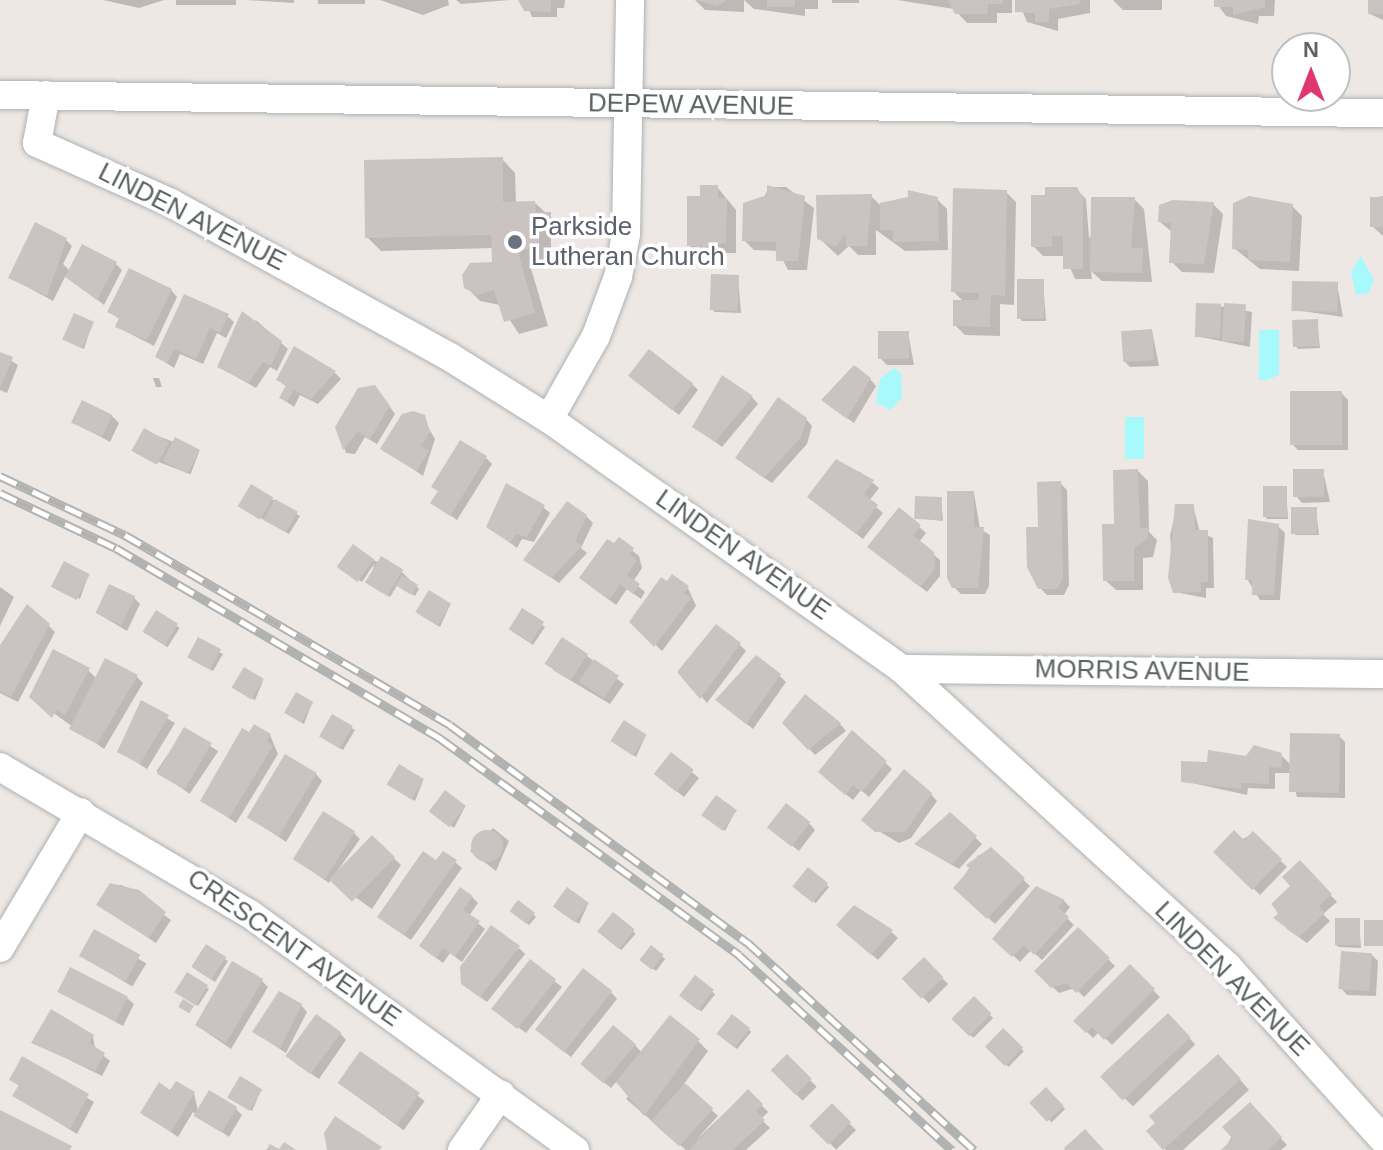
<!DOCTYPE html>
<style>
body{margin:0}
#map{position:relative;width:1383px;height:1150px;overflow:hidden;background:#eee8e4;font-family:Helvetica,sans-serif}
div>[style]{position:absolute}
.water>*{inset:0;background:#a8f9fb;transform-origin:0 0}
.shadow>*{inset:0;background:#0003;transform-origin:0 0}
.building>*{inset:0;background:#cac3c2;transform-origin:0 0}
.round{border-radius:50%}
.roads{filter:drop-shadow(0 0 2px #adb2b4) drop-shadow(0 0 2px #adb2b4)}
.minor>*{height:28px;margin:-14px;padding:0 14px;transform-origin:14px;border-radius:14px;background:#fff}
.rail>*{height:9px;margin-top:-4.5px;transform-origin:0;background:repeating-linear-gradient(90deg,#fff 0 18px,#b1b2b2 0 36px);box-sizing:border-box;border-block:2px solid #b1b2b2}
.dots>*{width:22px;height:22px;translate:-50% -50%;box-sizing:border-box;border:4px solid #fff;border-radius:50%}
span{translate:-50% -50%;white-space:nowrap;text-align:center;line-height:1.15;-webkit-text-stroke:7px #fff;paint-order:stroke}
.street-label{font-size:26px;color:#5c6364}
.worship-label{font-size:26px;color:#5b616d}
.left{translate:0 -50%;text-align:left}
.north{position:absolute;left:1271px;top:32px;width:80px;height:80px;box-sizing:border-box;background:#fff;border:2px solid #bec1c1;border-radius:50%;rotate:0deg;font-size:22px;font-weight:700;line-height:32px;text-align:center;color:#5c6364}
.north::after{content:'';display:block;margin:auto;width:28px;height:36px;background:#e13770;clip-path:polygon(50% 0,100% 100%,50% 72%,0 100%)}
</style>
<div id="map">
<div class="water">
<i style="clip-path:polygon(1361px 256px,1374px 280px,1369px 293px,1356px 295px,1351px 272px)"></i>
<i style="clip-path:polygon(1259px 330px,1279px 330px,1279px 375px,1266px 380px,1259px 380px)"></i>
<i style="clip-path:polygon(894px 368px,901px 373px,902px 398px,890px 410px,876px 402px,880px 379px)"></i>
<i style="left:1125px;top:417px;width:19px;height:42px"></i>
</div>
<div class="shadow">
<i style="clip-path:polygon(103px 0,164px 0,139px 8px)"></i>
<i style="left:176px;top:0;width:60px;height:5px"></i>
<i style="clip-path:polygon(294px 0,294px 3px,246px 0)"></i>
<i style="left:318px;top:0;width:47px;height:4px"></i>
<i style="clip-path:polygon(380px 0,448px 0,449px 5px,423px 15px)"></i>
<i style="clip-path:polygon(456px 0,510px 0,461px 4px)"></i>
<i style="clip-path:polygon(525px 0,565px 0,564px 8px,557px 8px,557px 17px,532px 17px)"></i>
<i style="clip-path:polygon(695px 0,744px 0,744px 12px,705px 10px)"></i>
<i style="clip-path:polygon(744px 0,818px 0,818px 9px,805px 9px,805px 16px,754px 9px)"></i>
<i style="left:832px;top:0;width:27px;height:3px"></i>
<i style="clip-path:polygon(897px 0,1012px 0,1012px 13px,997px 13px,997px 23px,967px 23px,954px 9px)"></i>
<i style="clip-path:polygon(1018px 0,1090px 0,1090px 13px,1058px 19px,1058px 31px,1027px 22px)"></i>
<i style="clip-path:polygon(1113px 0,1162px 0,1162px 10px,1123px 10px)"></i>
<i style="clip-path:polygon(1214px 0,1275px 0,1274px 16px,1259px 16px,1258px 24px,1226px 16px)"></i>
<i style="clip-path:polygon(1371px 0,1383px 0,1383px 20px,1370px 14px)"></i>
<i style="clip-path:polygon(502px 159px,515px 173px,516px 204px,535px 203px,563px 228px,563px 236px,551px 236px,551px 259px,530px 265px,548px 326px,519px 334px,500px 305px,480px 301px,466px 287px,494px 264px,493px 248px,381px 251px,367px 237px)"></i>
<i style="clip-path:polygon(717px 187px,736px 210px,736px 253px,726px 253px,726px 266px,708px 266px,689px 245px,702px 198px)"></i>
<i style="clip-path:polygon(769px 187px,786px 187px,814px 208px,807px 270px,788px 270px,778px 251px,754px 250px,744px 240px)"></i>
<i style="clip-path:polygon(1076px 189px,1086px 199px,1089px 238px,1134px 199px,1144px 209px,1152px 282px,1102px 281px,1091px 271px,1092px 279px,1075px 279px,1065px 256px,1043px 256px,1033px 246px,1033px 197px)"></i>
<i style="clip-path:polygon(1006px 192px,1016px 202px,1014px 305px,1000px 304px,1000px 336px,965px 335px,955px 325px,964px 302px,953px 291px)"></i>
<i style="clip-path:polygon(871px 196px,880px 205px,937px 199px,947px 209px,948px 250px,905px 251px,876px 230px,876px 255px,858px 255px,849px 246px,838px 256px,819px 238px)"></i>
<i style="clip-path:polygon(1383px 196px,1383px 236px,1372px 226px,1372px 198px)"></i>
<i style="clip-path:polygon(1213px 204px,1223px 214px,1214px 273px,1182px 272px,1172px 262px,1172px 232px,1160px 222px)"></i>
<i style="clip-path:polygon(1292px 206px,1302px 216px,1299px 271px,1260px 269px,1234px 248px)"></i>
<i style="clip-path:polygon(65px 239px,72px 246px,63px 264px,70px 271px,115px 263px,122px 270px,104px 305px,66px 275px,53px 301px,11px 278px)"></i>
<i style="clip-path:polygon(738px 277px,741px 313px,715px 312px,713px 310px)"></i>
<i style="clip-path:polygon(1043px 281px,1046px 321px,1022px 321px,1020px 318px)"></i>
<i style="clip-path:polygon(1337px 284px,1343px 317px,1294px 310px)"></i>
<i style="clip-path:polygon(171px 290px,177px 297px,154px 346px,117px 327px,120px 320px,110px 311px)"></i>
<i style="clip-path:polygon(1220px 306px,1252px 312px,1250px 347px,1196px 336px)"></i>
<i style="clip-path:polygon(227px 316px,234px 322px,226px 338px,217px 333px,203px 364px,180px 354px,174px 368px,157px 357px)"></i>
<i style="clip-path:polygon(239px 318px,257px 321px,288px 349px,277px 371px,270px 367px,256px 388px,219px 367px)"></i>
<i style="clip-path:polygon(1317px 321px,1320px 348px,1298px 349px,1296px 346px)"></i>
<i style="clip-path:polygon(92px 324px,84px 349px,67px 341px)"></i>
<i style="clip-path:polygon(1152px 331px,1159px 366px,1130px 367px,1124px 361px)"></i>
<i style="clip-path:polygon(908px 333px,914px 365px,887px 365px,880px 358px)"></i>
<i style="clip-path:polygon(0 354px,18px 365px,7px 393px,0 390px)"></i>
<i style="clip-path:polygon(335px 373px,341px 379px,318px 404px,300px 395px,294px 407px,281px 398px,287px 387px,278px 380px)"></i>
<i style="clip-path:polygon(153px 378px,159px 378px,162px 387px,156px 387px)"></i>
<i style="clip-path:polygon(870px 379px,876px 386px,854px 423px,830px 406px)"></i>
<i style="clip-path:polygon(637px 382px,692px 384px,698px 390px,679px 415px)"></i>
<i style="clip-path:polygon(1341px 393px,1348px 400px,1348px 450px,1298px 450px,1292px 444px)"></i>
<i style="clip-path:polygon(381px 394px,395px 414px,377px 444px,365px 437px,355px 454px,346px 453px,337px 428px)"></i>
<i style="clip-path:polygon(752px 397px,758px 404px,722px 447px,695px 427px)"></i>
<i style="clip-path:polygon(112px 416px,119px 423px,110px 442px,74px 422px)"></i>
<i style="clip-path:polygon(806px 419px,812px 426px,807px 444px,772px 483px,744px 464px)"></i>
<i style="clip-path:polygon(424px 420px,435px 439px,423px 476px,383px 448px)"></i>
<i style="left:145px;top:431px;width:58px;height:24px;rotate:21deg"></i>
<i style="clip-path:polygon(486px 458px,492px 464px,457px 520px,433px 503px)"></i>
<i style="clip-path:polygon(1138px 471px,1148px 481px,1149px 532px,1157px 540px,1153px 557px,1143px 558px,1143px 590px,1116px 590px,1105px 580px)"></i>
<i style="clip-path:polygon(1323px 471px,1330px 502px,1302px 503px,1296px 496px)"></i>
<i style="clip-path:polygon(860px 472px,879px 488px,869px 501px,883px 513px,863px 539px,816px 503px)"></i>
<i style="clip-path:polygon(1060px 483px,1067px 490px,1069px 585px,1064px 595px,1047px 595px,1040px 588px,1040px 529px)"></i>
<i style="clip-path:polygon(1286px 488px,1288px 519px,1267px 519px,1265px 516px)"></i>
<i style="clip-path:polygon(974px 493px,980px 529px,990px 535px,989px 586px,985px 594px,961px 594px,954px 587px)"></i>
<i style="clip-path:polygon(272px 499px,300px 516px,289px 534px,243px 508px)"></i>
<i style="clip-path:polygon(941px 499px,943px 521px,916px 518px)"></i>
<i style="clip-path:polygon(1177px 506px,1193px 506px,1200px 532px,1213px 538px,1214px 588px,1206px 588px,1206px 598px,1175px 592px,1170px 536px)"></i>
<i style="clip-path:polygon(543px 507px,550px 513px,534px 542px,522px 539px,517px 548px,488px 526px)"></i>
<i style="clip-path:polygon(1316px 509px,1319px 535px,1296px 535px,1293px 533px)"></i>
<i style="clip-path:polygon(900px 510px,926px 533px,919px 542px,940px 560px,940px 576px,927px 592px,869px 547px)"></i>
<i style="clip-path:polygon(586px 516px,593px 523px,581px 548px,587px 553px,559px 583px,525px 559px)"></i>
<i style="clip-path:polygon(1278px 526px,1285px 533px,1280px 600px,1260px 600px,1247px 579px)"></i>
<i style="clip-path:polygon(619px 540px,639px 556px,642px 568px,633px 582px,645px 592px,641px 599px,627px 589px,616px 605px,581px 578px)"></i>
<i style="clip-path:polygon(373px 560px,401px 571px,419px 589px,415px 596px,398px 584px,390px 597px,370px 585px,374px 564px,362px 582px,343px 569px)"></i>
<i style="clip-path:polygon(88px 576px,80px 599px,54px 586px)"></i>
<i style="clip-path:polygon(0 587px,14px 597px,0 626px)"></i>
<i style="clip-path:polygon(688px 588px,696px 606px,662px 651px,631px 621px)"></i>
<i style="clip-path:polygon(134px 598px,140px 604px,127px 631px,97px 613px)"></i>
<i style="clip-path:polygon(450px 605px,440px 627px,420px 614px)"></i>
<i style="clip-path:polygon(523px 611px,545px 627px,533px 645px,513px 632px)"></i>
<i style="left:156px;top:613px;width:28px;height:23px;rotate:32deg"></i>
<i style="clip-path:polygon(48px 625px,55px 632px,18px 702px,0 693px,0 656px)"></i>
<i style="clip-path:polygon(199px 640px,223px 654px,213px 671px,192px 660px)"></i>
<i style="clip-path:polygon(739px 644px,746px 651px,707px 703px,680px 672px)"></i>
<i style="clip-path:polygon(587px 656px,624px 684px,610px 704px,553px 670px)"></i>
<i style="clip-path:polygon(88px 670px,97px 679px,137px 677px,143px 683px,104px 749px,31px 697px)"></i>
<i style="clip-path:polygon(780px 676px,786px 682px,753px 729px,724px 706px)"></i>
<i style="clip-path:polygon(263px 681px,255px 700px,237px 690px)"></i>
<i style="clip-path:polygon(142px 703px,175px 723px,147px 769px,119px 751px)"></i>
<i style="clip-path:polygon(312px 703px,304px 724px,289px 715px)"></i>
<i style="clip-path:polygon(333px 717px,355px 730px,343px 750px,324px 739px)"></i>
<i style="clip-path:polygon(785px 723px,840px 724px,846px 731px,815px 755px)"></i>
<i style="left:185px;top:729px;width:40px;height:51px;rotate:34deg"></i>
<i style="clip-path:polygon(853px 733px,892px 769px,869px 797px,861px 790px,853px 800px,827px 779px)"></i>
<i style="clip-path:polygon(249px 735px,270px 735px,278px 754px,236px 823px,203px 801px)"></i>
<i style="clip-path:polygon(1339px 736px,1345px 742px,1345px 798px,1297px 797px,1291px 773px,1275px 773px,1275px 789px,1248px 788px,1247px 795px,1183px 781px,1209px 764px,1281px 755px,1291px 765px)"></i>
<i style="clip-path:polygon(645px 737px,636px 757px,616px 743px)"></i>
<i style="clip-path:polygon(671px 755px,699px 778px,684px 797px,663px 780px)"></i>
<i style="clip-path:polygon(316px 774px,322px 781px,286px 842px,249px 817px)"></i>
<i style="clip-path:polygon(423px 781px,415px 801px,392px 787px)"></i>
<i style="clip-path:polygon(931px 794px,937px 801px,911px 838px,899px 843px,870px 826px)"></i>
<i style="clip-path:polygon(465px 807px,454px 828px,434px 814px)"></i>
<i style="clip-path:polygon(735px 812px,725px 831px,706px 817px)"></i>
<i style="clip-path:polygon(950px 814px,982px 844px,959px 869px,917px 845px)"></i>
<i style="clip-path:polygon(809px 823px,815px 830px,799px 851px,776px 833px)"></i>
<i style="clip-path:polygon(493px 828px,509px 841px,496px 871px,470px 851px)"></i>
<i style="clip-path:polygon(354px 833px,360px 839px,329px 883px,296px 860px)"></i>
<i style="clip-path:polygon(1253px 834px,1287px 867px,1260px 895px,1216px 852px)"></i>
<i style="clip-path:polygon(372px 838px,401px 865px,372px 909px,341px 887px)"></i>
<i style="clip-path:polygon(991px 850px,1030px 886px,995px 924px,956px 888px,978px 855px,983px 860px)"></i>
<i style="clip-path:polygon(444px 853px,462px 868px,411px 940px,386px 923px)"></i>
<i style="clip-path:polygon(1300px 862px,1337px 902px,1323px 914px,1330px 921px,1307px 943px,1287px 929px,1273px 905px,1293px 886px)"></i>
<i style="left:808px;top:870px;width:27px;height:21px;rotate:39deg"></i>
<i style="clip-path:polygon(111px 885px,122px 885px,171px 920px,156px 943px,98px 905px)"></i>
<i style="clip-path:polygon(1036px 889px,1064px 901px,1070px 907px,1064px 915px,1074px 925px,1042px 960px,1031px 950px,1020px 962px,995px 938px)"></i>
<i style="clip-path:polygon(472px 897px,478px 903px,469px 916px,485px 929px,462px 962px,450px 953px,443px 963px,428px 952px)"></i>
<i style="clip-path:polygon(588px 904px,579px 924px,558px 910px)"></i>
<i style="clip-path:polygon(514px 914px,533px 914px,536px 917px,529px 925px)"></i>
<i style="left:613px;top:914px;width:30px;height:22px;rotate:41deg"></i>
<i style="clip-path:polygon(878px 920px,898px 938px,878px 960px,845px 931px)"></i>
<i style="clip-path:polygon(1359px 920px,1361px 948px,1339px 947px,1336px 945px)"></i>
<i style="clip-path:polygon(1078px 930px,1115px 966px,1084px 997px,1075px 988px,1059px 993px,1036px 971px)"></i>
<i style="left:94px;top:932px;width:61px;height:27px;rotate:31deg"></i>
<i style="clip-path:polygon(207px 947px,228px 961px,215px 982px,196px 970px)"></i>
<i style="clip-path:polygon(519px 948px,525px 954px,487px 1002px,470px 990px)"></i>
<i style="left:651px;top:948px;width:18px;height:15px;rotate:38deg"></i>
<i style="clip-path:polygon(1371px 954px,1378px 961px,1376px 996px,1347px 995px,1341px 988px)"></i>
<i style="left:924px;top:960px;width:34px;height:27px;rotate:45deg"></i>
<i style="clip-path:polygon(530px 962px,562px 987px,526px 1033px,500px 1014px)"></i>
<i style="clip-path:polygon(1130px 967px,1160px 997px,1112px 1045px,1099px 1032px,1093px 1038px,1076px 1021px)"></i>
<i style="clip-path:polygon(188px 975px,209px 989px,198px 1006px,180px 994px)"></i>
<i style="left:695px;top:978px;width:26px;height:22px;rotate:39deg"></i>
<i style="clip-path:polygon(262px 981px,268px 987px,231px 1049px,196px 1025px)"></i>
<i style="clip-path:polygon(59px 991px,127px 998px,134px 1004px,123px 1026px)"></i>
<i style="clip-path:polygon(611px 992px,617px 999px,571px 1057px,544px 1036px)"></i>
<i style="left:974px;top:999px;width:27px;height:28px;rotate:45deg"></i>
<i style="clip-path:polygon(301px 1005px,307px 1012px,286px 1053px,254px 1032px)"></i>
<i style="left:732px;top:1016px;width:25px;height:22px;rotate:40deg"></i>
<i style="left:1167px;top:1016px;width:40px;height:88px;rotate:45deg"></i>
<i style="left:1003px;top:1031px;width:29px;height:22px;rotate:44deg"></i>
<i style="clip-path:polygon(340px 1033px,346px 1040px,319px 1079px,295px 1063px)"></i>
<i style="clip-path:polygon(93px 1036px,95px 1049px,110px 1061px,102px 1076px,33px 1042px)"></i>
<i style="clip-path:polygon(698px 1041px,708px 1051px,684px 1084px,718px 1116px,696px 1140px,748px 1091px,768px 1112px,761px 1119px,770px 1128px,746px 1150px,686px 1150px,626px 1099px,630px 1094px,617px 1081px,611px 1088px,589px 1070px,635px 1045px,642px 1053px)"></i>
<i style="left:360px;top:1054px;width:80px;height:36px;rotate:36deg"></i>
<i style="left:787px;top:1057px;width:42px;height:20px;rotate:45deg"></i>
<i style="clip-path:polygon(23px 1059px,94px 1102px,77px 1134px,15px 1096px,20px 1087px,11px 1079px)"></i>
<i style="clip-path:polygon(1228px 1066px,1249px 1090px,1183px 1150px,1166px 1150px,1149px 1131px)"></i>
<i style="clip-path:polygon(261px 1090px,252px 1111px,232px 1099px)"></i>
<i style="left:1046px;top:1090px;width:27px;height:19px;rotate:45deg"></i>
<i style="clip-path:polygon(171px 1092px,194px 1093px,198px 1111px,236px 1109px,242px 1115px,229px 1137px,193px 1112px,178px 1137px,143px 1113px)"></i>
<i style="clip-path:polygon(1250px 1105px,1287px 1145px,1281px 1150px,1224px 1150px)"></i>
<i style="left:832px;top:1106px;width:34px;height:28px;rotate:45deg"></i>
</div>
<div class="building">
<i style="clip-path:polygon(518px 0,551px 0,551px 12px,524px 11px)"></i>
<i style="clip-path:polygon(696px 0,727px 0,717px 6px)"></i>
<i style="left:767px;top:0;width:28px;height:7px"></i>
<i style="clip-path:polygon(948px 0,1003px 0,1003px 4px,988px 4px,987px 14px,955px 14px)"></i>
<i style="clip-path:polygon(1015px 0,1080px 0,1080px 4px,1049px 9px,1049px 22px,1035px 22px,1035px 13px,1015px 12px)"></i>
<i style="clip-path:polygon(1214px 0,1265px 0,1265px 7px,1233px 15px,1233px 7px,1214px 7px)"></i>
<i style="left:1368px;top:0;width:15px;height:14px"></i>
<i style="clip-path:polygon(503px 157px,503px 202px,535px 201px,536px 212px,551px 212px,551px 224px,538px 224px,539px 246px,518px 252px,535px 313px,504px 322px,494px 290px,477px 295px,464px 288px,462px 275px,470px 263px,492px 262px,491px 235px,365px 238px,364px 160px)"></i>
<i style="clip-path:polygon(700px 185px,718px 185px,718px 198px,727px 198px,726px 243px,717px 243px,717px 256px,696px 256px,696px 246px,687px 246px,687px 196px,700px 196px)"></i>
<i style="clip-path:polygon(767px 185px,805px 196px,798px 261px,776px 261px,776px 242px,742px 241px,743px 203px,767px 195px)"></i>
<i style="clip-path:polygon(1045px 187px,1077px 187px,1083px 198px,1083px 269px,1063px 269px,1063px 236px,1052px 236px,1052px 247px,1031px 247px,1031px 195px,1045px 195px)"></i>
<i style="clip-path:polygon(953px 188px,1007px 190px,1005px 296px,991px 295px,990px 327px,953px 326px,953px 300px,979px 300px,979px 293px,951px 292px)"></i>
<i style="clip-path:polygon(908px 190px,938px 197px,939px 241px,893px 242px,893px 230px,880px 230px,880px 203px,908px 197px)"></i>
<i style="clip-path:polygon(872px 194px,867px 246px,846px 246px,845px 234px,836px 247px,817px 239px,816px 195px)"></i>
<i style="clip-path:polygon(1249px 196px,1293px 204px,1290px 262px,1248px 260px,1248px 250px,1232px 249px,1233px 203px)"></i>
<i style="clip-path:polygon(1091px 197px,1135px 197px,1131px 248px,1143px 248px,1142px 273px,1090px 272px)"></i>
<i style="left:1370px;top:197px;width:13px;height:30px"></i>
<i style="clip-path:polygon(1173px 200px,1214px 202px,1204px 264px,1169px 263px,1171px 223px,1158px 222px,1159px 205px)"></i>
<i style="clip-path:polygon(35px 222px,67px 238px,47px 296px,8px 278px)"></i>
<i style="clip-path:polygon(82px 244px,117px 262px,97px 300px,65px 277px)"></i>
<i style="clip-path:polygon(129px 268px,172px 289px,147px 340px,115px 327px,119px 318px,107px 312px)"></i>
<i style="left:711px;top:274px;width:28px;height:36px;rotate:2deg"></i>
<i style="left:1017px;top:279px;width:27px;height:40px"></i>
<i style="left:1292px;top:281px;width:46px;height:30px;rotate:1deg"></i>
<i style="clip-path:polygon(184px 294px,229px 314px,220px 333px,210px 328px,196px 359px,174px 349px,167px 363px,155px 357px)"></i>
<i style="left:1196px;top:303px;width:25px;height:34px;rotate:2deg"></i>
<i style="left:1224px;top:303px;width:22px;height:38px;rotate:3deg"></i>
<i style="clip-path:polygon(242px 311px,282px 341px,271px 366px,263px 362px,249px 383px,217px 367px)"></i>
<i style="left:74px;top:313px;width:22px;height:29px;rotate:24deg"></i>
<i style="left:1318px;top:319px;width:27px;height:26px;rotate:88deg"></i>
<i style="left:1152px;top:329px;width:31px;height:31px;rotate:86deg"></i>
<i style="left:878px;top:331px;width:31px;height:28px"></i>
<i style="clip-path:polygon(294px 346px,336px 371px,311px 399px,294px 390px,287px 402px,279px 398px,286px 385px,276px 380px)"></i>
<i style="left:649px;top:349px;width:56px;height:34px;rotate:38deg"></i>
<i style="clip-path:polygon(0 352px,13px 357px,0 388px)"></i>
<i style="clip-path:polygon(854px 365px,871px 378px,847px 419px,821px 400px)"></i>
<i style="clip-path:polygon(722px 375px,753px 396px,715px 442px,692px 427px)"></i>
<i style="clip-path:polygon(375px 385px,390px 406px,370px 439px,358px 432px,343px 450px,335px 427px,358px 388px)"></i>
<i style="left:1290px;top:391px;width:52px;height:54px"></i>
<i style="clip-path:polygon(778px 397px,807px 418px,801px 437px,764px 478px,735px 458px)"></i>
<i style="left:82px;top:400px;width:34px;height:25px;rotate:26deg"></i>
<i style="clip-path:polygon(413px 411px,425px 415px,430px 432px,421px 446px,429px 451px,416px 471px,380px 449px,402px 414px)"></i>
<i style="left:144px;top:428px;width:29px;height:26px;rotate:29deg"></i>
<i style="left:175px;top:437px;width:28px;height:27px;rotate:27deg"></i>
<i style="clip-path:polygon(460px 440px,487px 456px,450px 516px,430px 503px,438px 491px,431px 487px)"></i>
<i style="clip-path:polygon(836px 459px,874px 480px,864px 494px,878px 505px,856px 534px,807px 497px)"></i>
<i style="clip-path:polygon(1138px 469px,1140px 528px,1148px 528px,1148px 538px,1134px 548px,1134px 581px,1103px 581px,1102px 524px,1114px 524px,1113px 470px)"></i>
<i style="left:1324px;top:469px;width:28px;height:31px;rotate:90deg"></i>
<i style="clip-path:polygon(1061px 481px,1063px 578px,1057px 589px,1038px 589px,1027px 567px,1026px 527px,1038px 527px,1037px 482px)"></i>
<i style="clip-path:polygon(506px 483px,545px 505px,527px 537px,516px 534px,510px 543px,486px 527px)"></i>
<i style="left:251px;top:484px;width:26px;height:26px;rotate:31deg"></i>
<i style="left:1263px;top:486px;width:24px;height:31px"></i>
<i style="clip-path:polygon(947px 491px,974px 491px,974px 527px,984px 527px,978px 588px,952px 588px,947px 578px)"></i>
<i style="left:915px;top:496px;width:27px;height:23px;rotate:2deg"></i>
<i style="left:275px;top:499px;width:26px;height:24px;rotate:29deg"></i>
<i style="clip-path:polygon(567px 501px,587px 515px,575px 541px,582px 546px,551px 578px,523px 560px)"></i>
<i style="clip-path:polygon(1175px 504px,1194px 504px,1195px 530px,1208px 530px,1208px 582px,1201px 582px,1201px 592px,1173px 593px,1168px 578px)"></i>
<i style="clip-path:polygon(899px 507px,921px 525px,913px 535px,934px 552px,935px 569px,920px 587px,867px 547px)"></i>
<i style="left:1291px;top:507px;width:26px;height:27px"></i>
<i style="clip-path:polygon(1248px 519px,1279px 524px,1274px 595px,1252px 595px,1252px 580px,1245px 580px)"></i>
<i style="clip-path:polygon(619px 537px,634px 548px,630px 555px,637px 560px,627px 575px,640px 584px,633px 594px,620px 584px,609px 600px,579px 578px,607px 539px,614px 543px)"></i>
<i style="left:353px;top:544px;width:26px;height:28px;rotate:36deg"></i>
<i style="left:381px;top:556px;width:26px;height:31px;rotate:31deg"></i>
<i style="left:64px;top:561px;width:29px;height:29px;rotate:27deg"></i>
<i style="clip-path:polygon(672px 574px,689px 586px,684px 593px,691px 598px,654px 647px,629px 622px,661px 577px,667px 581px)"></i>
<i style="left:402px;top:575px;width:19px;height:12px;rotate:32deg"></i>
<i style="left:109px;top:584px;width:29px;height:32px;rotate:25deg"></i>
<i style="left:429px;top:590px;width:26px;height:26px;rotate:32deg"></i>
<i style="clip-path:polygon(27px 604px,50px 624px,11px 697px,0 691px,0 645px)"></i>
<i style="left:522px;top:608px;width:26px;height:25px;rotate:32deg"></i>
<i style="left:156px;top:610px;width:26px;height:25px;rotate:32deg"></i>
<i style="clip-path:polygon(716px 624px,741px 643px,700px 699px,677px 672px)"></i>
<i style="left:198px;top:637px;width:26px;height:23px;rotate:28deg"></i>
<i style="left:562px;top:637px;width:31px;height:32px;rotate:33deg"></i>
<i style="clip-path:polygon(53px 649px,90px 668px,65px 715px,56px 710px,52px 718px,29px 697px)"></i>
<i style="clip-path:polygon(756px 655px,781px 674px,746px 724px,715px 700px)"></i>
<i style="clip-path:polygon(105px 658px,138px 675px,97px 744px,69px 729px)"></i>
<i style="left:594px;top:659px;width:30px;height:27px;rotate:34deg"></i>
<i style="left:244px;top:667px;width:23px;height:24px;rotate:31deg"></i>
<i style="left:296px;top:692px;width:20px;height:24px;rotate:30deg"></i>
<i style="clip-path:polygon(805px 694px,841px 723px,808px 750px,782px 723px)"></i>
<i style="clip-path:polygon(141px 700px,169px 715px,140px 764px,117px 752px)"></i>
<i style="left:332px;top:714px;width:24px;height:26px;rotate:30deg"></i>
<i style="left:624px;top:720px;width:27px;height:25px;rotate:33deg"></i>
<i style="clip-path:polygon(254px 724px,271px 734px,267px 742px,273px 746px,229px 818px,200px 801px,242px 728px,249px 732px)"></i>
<i style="left:184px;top:727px;width:32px;height:54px;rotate:30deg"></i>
<i style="clip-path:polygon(852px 730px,887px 761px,862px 792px,853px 785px,845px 795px,818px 772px)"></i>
<i style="left:1290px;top:733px;width:50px;height:59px;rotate:1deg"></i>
<i style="clip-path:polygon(1254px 745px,1282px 753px,1282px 768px,1269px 767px,1269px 784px,1242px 783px,1241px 789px,1181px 782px,1181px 761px,1207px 762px,1208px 750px,1246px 756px)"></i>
<i style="left:671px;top:752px;width:29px;height:28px;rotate:38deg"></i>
<i style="left:285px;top:754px;width:37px;height:74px;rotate:31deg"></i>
<i style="left:399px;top:764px;width:29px;height:24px;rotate:31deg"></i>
<i style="clip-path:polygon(904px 769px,932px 793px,905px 832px,875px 832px,861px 820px)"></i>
<i style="left:445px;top:790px;width:26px;height:27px;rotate:37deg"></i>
<i style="left:716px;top:795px;width:26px;height:25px;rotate:36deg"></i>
<i style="left:786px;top:803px;width:31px;height:31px;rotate:38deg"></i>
<i style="left:323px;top:811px;width:38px;height:57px;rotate:32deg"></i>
<i style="clip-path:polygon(950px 812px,977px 836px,952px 864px,914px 844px)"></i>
<i class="round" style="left:471px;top:830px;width:32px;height:32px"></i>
<i style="clip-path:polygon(1234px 830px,1244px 840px,1253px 831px,1282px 859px,1252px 890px,1213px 852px)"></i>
<i style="left:372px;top:835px;width:32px;height:62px;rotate:44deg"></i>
<i style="clip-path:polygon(991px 847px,1025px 878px,987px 919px,953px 888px,970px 869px,966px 865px)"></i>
<i style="clip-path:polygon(423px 851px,436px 860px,443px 851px,457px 860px,404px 935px,377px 917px)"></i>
<i style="clip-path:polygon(1300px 860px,1332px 894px,1319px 906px,1325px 913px,1299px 937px,1273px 918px,1279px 913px,1271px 904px,1290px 886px,1282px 877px)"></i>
<i style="left:808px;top:867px;width:26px;height:25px;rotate:39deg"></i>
<i style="clip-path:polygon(110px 883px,139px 890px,166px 912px,149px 938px,96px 905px)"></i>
<i style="clip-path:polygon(1036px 886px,1065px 900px,1058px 907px,1069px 917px,1034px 955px,1024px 945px,1012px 957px,992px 939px)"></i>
<i style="clip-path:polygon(460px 887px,473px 896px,463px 910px,480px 921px,455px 957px,443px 948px,436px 958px,419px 946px)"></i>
<i style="left:567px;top:887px;width:27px;height:24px;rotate:36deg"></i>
<i style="left:518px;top:900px;width:21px;height:14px;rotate:37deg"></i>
<i style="clip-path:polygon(854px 905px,893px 930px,871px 955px,836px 925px)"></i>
<i style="left:613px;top:912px;width:28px;height:25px;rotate:39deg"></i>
<i style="left:1335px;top:918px;width:25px;height:27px"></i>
<i style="left:1364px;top:920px;width:19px;height:26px"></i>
<i style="clip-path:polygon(491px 925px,520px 946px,480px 997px,461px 984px,460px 967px)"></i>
<i style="clip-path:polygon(1078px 927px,1110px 958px,1076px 993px,1067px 983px,1051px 988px,1034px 971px)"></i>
<i style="left:94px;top:929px;width:53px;height:31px;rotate:29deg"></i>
<i style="left:206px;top:944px;width:24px;height:27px;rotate:33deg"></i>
<i style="left:651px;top:945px;width:16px;height:19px;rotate:38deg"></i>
<i style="left:1341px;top:951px;width:31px;height:38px;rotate:4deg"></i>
<i style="left:924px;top:957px;width:28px;height:31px;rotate:46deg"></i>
<i style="left:530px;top:959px;width:33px;height:63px;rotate:38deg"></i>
<i style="left:232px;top:961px;width:36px;height:74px;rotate:30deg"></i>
<i style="clip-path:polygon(1130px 964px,1155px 989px,1104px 1040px,1092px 1027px,1086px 1033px,1073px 1021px)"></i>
<i style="left:70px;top:967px;width:65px;height:28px;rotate:27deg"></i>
<i style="left:583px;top:968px;width:37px;height:78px;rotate:38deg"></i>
<i style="left:187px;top:972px;width:25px;height:24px;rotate:32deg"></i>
<i style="left:695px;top:975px;width:24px;height:26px;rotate:38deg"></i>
<i style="clip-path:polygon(279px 991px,302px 1004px,280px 1048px,252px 1032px)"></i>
<i style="left:974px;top:996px;width:25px;height:32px;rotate:45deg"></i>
<i style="left:183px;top:999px;width:13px;height:9px;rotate:32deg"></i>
<i style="clip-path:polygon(51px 1009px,94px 1035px,89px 1043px,105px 1053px,95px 1071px,31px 1043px)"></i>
<i style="left:1168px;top:1013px;width:33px;height:93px;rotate:47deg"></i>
<i style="left:316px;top:1014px;width:31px;height:52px;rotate:36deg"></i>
<i style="left:732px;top:1014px;width:23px;height:25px;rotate:38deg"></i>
<i style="clip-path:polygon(670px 1015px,700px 1039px,644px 1116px,616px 1082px)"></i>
<i style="left:613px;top:1025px;width:30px;height:51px;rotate:40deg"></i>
<i style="left:1003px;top:1028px;width:28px;height:26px;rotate:44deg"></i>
<i style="left:360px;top:1051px;width:73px;height:39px;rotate:35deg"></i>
<i style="left:787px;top:1054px;width:35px;height:23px;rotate:45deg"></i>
<i style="clip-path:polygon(1218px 1054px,1241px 1079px,1163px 1150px,1146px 1131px,1155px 1123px,1149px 1116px)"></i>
<i style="clip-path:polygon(22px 1056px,89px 1094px,70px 1129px,12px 1096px,19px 1085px,9px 1080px)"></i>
<i style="left:240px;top:1076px;width:26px;height:25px;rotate:31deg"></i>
<i style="clip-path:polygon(176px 1081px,195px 1092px,171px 1132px,140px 1113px,159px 1082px,170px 1090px)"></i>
<i style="left:685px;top:1083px;width:38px;height:51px;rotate:42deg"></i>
<i style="left:1046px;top:1087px;width:26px;height:23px;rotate:47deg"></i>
<i style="clip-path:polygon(748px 1089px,763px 1104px,756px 1111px,765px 1120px,733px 1150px,689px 1150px)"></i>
<i style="left:209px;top:1090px;width:33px;height:30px;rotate:31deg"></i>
<i style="clip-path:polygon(1250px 1102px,1282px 1137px,1268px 1150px,1221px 1150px,1233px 1139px,1222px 1127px)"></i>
<i style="left:832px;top:1103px;width:27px;height:32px;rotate:45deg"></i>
<i style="clip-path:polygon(0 1110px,72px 1146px,70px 1150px,0 1150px)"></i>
<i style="clip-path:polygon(335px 1116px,382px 1147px,379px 1150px,327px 1150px,324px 1133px)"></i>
<i style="clip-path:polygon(1085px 1129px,1104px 1150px,1065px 1150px,1064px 1148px)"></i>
<i style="clip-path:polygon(284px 1142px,296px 1150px,266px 1150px,270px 1144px,279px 1149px)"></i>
</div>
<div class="roads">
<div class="minor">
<i style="left:0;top:95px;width:1383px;rotate:0.75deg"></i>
<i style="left:46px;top:95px;width:49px;rotate:100.6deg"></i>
<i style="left:37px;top:143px;width:147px;rotate:24.1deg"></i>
<i style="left:171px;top:203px;width:319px;rotate:28.9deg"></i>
<i style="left:450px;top:357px;width:117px;rotate:32.1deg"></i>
<i style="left:549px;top:419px;width:433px;rotate:35.3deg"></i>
<i style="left:902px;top:669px;width:442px;rotate:42.4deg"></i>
<i style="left:1228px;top:967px;width:232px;rotate:48deg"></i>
<i style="left:549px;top:419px;width:95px;rotate:-60.5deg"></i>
<i style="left:596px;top:336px;width:63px;rotate:-69.6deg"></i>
<i style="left:618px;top:277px;width:44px;rotate:-79.5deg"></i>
<i style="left:626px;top:234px;width:234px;rotate:-89deg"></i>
<i style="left:902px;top:669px;width:481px;rotate:0.6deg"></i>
<i style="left:0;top:767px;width:290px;rotate:30.5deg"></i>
<i style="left:250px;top:914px;width:402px;rotate:36deg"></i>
<i style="left:0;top:948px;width:158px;rotate:-59.2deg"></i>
<i style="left:462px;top:1150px;width:68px;rotate:-55.1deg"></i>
</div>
</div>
<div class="rail">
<i style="left:0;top:476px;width:138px;rotate:25.3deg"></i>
<i style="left:125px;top:535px;width:376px;rotate:30.3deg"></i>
<i style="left:450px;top:725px;width:368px;rotate:36.2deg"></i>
<i style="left:747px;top:942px;width:308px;rotate:42.5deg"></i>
<i style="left:0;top:493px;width:128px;rotate:25.4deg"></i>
<i style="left:116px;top:548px;width:377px;rotate:30.4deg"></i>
<i style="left:441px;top:739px;width:368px;rotate:35.9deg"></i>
<i style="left:739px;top:955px;width:289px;rotate:42.5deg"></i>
</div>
<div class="dots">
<i style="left:515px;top:242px;background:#6b7280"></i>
</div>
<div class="street-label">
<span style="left:691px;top:105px;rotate:1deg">DEPEW AVENUE</span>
<span style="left:192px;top:217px;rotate:27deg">LINDEN AVENUE</span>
<span style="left:743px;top:555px;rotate:35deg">LINDEN AVENUE</span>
<span style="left:1142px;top:671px;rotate:1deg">MORRIS AVENUE</span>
<span style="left:294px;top:948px;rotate:35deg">CRESCENT AVENUE</span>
<span style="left:1232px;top:979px;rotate:45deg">LINDEN AVENUE</span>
</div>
<div class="worship-label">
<span class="left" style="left:531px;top:242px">Parkside<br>Lutheran Church</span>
</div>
<div class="north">N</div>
</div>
